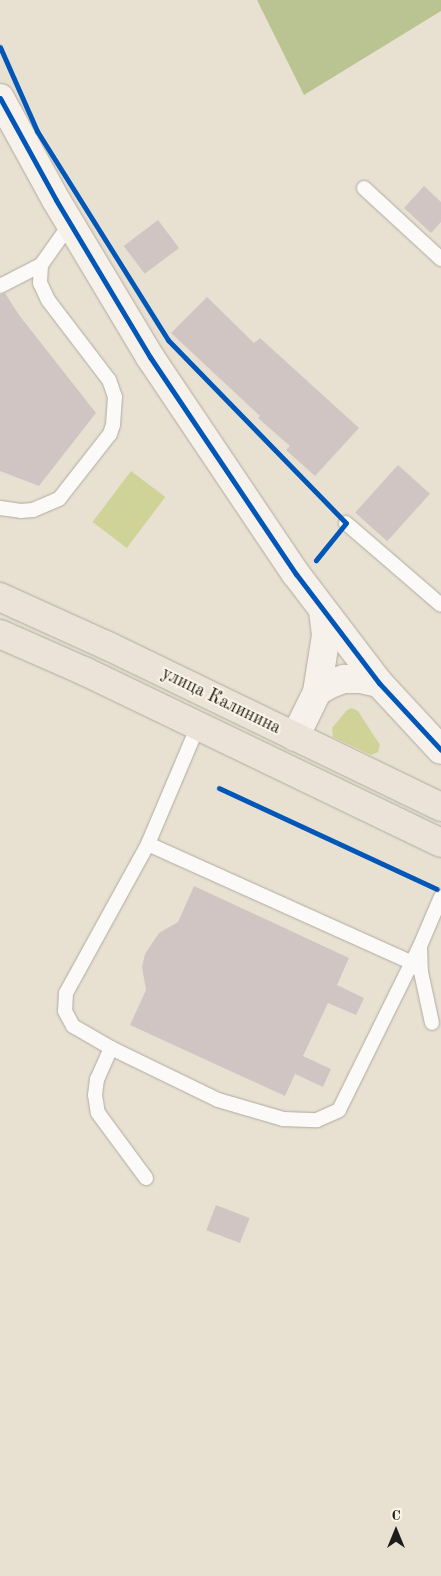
<!DOCTYPE html>
<meta charset="utf-8">
<style>
body{margin:0}
#map{position:relative;width:441px;height:1576px;overflow:hidden;background:#e8e1d1;font-family:"Old Standard TT",serif}
div>[style]{position:absolute}
.green>*{inset:0;background:#d0d398;transform-origin:0 0}
.forest>*{inset:0;background:#bac492}
.building>*{inset:0;background:#d1c5c4;transform-origin:0 0}
.roads{filter:drop-shadow(0 0 1px #afaaa0) drop-shadow(0 0 1px #afaaa0)}
.lane>*{height:14px;margin:-7px;padding:0 7px;transform-origin:7px;border-radius:7px;background:#fcfaf8}
.secondary>*{height:28px;margin:-14px;padding:0 14px;transform-origin:14px;border-radius:14px;background:#f6f1ea}
.primary>*{height:28px;margin:-14px;padding:0 14px;transform-origin:14px;border-radius:14px;background:#ebe3d7}
.cycleway>*{height:5px;margin:-2.5px;padding:0 2.5px;transform-origin:2.5px;border-radius:2.5px;background:#0057b8}
span{translate:-50% -50%;white-space:nowrap;text-align:center;line-height:1.15;-webkit-text-stroke:4px #fcf5e5;paint-order:stroke}
.street-label{font-size:18px;color:#1c1c1c}
.north{position:absolute;left:371px;top:1506px;width:50px;height:50px;-webkit-text-stroke:4px #fcf5e5;paint-order:stroke;rotate:0deg;font-size:14px;font-weight:700;line-height:20px;text-align:center;color:#1c1c1c}
.north::after{content:'';display:block;margin:auto;width:18px;height:22px;background:#1c1c1c;clip-path:polygon(50% 0,100% 100%,50% 72%,0 100%)}
</style>
<div id="map">
<div class="green">
<i style="left:131px;top:471px;width:43px;height:64px;rotate:37deg"></i>
<i style="clip-path:polygon(352px 708px,358px 711px,380px 745px,378px 752px,371px 755px,333px 737px,332px 728px,347px 710px)"></i>
</div>
<div class="forest">
<i style="clip-path:polygon(257px 0,441px 0,441px 11px,304px 95px)"></i>
</div>
<div class="building">
<i style="clip-path:polygon(424px 186px,441px 202px,441px 222px,431px 233px,404px 208px)"></i>
<i style="left:158px;top:220px;width:35px;height:43px;rotate:53deg"></i>
<i style="clip-path:polygon(5px 293px,19px 315px,96px 413px,39px 486px,0 471px,0 295px)"></i>
<i style="clip-path:polygon(207px 297px,254px 343px,260px 338px,359px 428px,315px 476px,286px 450px,290px 446px,258px 418px,260px 416px,171px 333px)"></i>
<i style="left:398px;top:465px;width:43px;height:64px;rotate:42deg"></i>
<i style="clip-path:polygon(194px 886px,349px 958px,337px 985px,364px 998px,356px 1015px,328px 1003px,303px 1056px,331px 1069px,323px 1087px,295px 1074px,285px 1096px,130px 1025px,146px 990px,142px 967px,145px 954px,159px 933px,178px 922px)"></i>
<i style="left:216px;top:1205px;width:36px;height:27px;rotate:21deg"></i>
</div>
<div class="roads">
<div class="lane">
<i style="left:364px;top:188px;width:105px;rotate:42.7deg"></i>
<i style="left:0;top:286px;width:46px;rotate:-27.1deg"></i>
<i style="left:0;top:508px;width:21px;rotate:8deg"></i>
<i style="left:21px;top:511px;width:12px;rotate:-5deg"></i>
<i style="left:33px;top:510px;width:28px;rotate:-23deg"></i>
<i style="left:59px;top:499px;width:83px;rotate:-51.9deg"></i>
<i style="left:110px;top:434px;width:9px;rotate:-72deg"></i>
<i style="left:113px;top:425px;width:28px;rotate:-86deg"></i>
<i style="left:115px;top:397px;width:18px;rotate:-109deg"></i>
<i style="left:109px;top:380px;width:101px;rotate:-127.3deg"></i>
<i style="left:48px;top:300px;width:19px;rotate:-115deg"></i>
<i style="left:40px;top:283px;width:18px;rotate:-87deg"></i>
<i style="left:41px;top:265px;width:50px;rotate:-54.7deg"></i>
<i style="left:346px;top:523px;width:125px;rotate:40.8deg"></i>
<i style="left:198px;top:726px;width:128px;rotate:113deg"></i>
<i style="left:148px;top:844px;width:170px;rotate:118.8deg"></i>
<i style="left:66px;top:993px;width:18px;rotate:93deg"></i>
<i style="left:65px;top:1011px;width:17px;rotate:62deg"></i>
<i style="left:73px;top:1026px;width:44px;rotate:30.1deg"></i>
<i style="left:111px;top:1048px;width:119px;rotate:25.9deg"></i>
<i style="left:218px;top:1100px;width:68px;rotate:16.3deg"></i>
<i style="left:283px;top:1119px;width:34px;rotate:2deg"></i>
<i style="left:317px;top:1120px;width:24px;rotate:-24deg"></i>
<i style="left:339px;top:1110px;width:183px;rotate:-63.7deg"></i>
<i style="left:420px;top:946px;width:53px;rotate:-66.8deg"></i>
<i style="left:148px;top:844px;width:288px;rotate:24.2deg"></i>
<i style="left:420px;top:947px;width:25px;rotate:88deg"></i>
<i style="left:421px;top:972px;width:52px;rotate:77.8deg"></i>
<i style="left:111px;top:1048px;width:34px;rotate:114deg"></i>
<i style="left:97px;top:1079px;width:16px;rotate:97deg"></i>
<i style="left:95px;top:1095px;width:18px;rotate:81deg"></i>
<i style="left:98px;top:1113px;width:81px;rotate:53.6deg"></i>
</div>
<div class="secondary">
<i style="left:0;top:98px;width:116px;rotate:61.2deg"></i>
<i style="left:56px;top:200px;width:183px;rotate:59.1deg"></i>
<i style="left:150px;top:357px;width:262px;rotate:56.1deg"></i>
<i style="left:296px;top:574px;width:137px;rotate:52.7deg"></i>
<i style="left:379px;top:683px;width:91px;rotate:47.2deg"></i>
<i style="left:317px;top:692px;width:15px;rotate:-32deg"></i>
<i style="left:330px;top:684px;width:15px;rotate:-20deg"></i>
<i style="left:344px;top:679px;width:17px"></i>
<i style="left:361px;top:679px;width:18px;rotate:13deg"></i>
<i style="left:295px;top:737px;width:50px;rotate:-63.9deg"></i>
<i style="left:317px;top:692px;width:58px;rotate:-81deg"></i>
<i style="left:326px;top:635px;width:24px;rotate:-97deg"></i>
</div>
<div class="primary">
<i style="left:0;top:597px;width:116px;rotate:24.4deg"></i>
<i style="left:106px;top:645px;width:372px;rotate:25.8deg"></i>
<i style="left:0;top:634px;width:92px;rotate:23.8deg"></i>
<i style="left:84px;top:671px;width:396px;rotate:25.7deg"></i>
</div>
</div>
<div class="cycleway">
<i style="left:0;top:47px;width:92px;rotate:66.2deg"></i>
<i style="left:37px;top:131px;width:247px;rotate:57.9deg"></i>
<i style="left:168px;top:340px;width:255px;rotate:45.8deg"></i>
<i style="left:346px;top:523px;width:48px;rotate:129deg"></i>
<i style="left:0;top:98px;width:116px;rotate:61.2deg"></i>
<i style="left:56px;top:200px;width:183px;rotate:59.1deg"></i>
<i style="left:150px;top:357px;width:262px;rotate:56.1deg"></i>
<i style="left:296px;top:574px;width:137px;rotate:52.7deg"></i>
<i style="left:379px;top:683px;width:91px;rotate:47.2deg"></i>
<i style="left:219px;top:788px;width:240px;rotate:24.9deg"></i>
</div>
<div class="street-label">
<span style="left:221px;top:701px;rotate:26deg">улица Калинина</span>
</div>
<div class="north">С</div>
</div>
